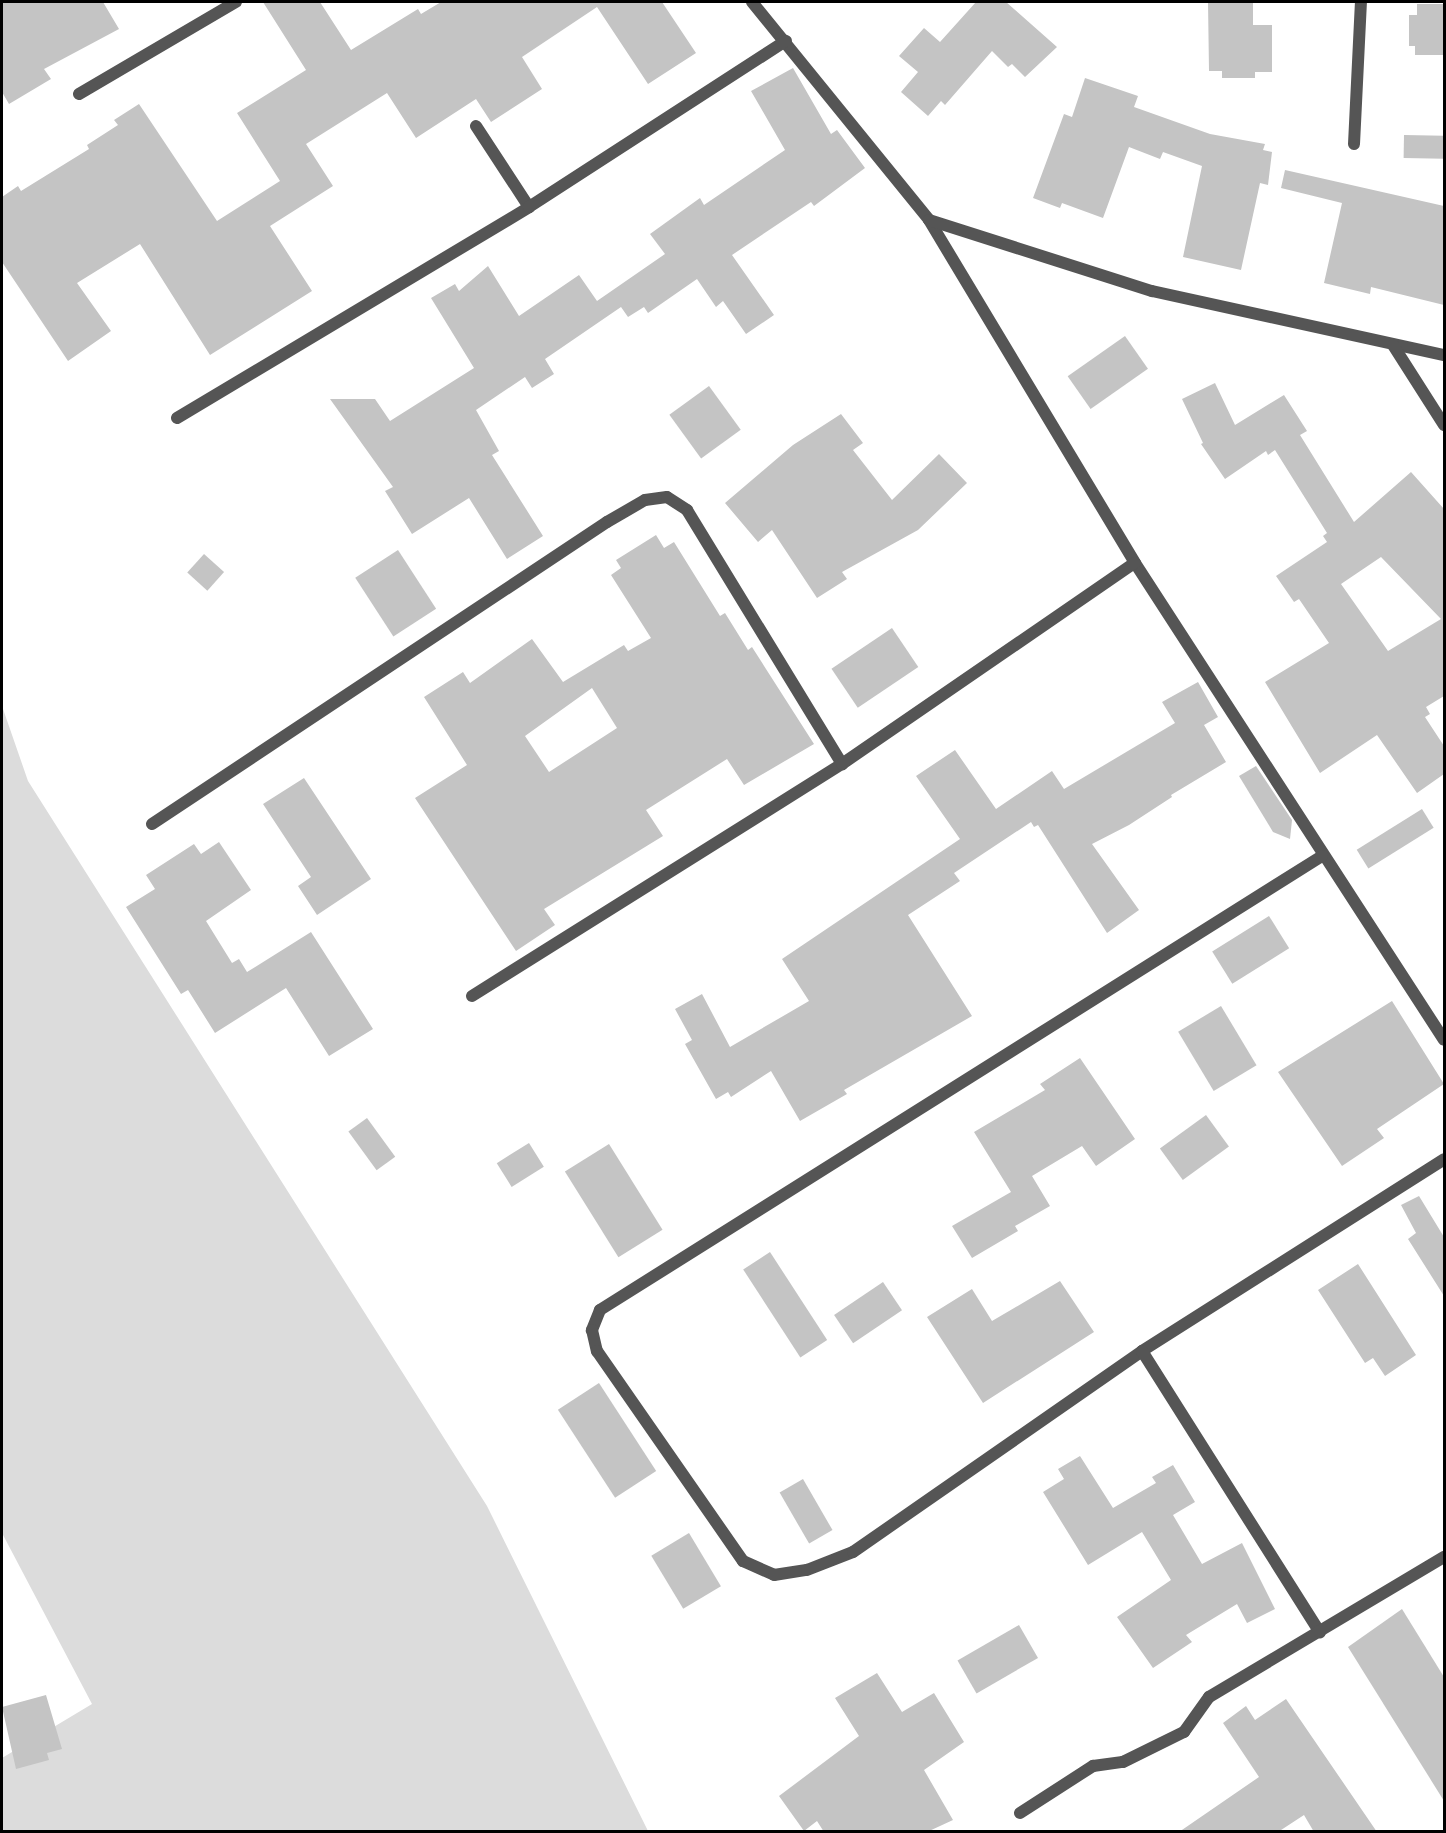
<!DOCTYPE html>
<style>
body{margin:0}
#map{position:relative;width:1446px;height:1833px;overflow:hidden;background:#fff;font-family:"Work Sans",sans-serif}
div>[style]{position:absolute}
.green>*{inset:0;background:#dcdcdc}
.building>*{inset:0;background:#c4c4c4;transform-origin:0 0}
.minor>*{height:12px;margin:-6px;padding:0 6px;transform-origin:6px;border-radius:6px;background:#555}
span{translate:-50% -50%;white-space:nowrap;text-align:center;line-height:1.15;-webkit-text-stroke:6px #fff;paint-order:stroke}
.frame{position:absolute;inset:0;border:3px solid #000;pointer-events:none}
</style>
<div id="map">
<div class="green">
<i style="clip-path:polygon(2px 706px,28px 781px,487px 1506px,648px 1831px,2px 1831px,2px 1758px,92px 1704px,2px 1533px)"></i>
</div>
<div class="building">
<i style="clip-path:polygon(2px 2px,103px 2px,119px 29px,44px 69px,51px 79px,9px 104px,2px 92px)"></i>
<i style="clip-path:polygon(263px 2px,320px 2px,351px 50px,418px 9px,421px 14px,441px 2px,662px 2px,696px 53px,648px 84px,597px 7px,522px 57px,542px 89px,491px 122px,476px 99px,416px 138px,387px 93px,306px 144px,333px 186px,270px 226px,312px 291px,210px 355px,140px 244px,77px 283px,111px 331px,68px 361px,2px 262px,2px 197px,18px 186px,21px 191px,89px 149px,87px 145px,118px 125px,114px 120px,139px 104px,217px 221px,280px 181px,237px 113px,306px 70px)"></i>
<i style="clip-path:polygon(976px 2px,1006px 2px,1057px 47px,1025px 77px,1012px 64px,1008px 67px,992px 51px,945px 105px,941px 101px,928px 116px,901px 92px,918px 72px,899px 56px,924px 28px,940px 42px)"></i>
<i style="clip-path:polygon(1208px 2px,1253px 2px,1253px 25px,1272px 25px,1272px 72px,1255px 72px,1255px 78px,1222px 78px,1222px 71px,1209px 71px)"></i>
<i style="clip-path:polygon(1417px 4px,1444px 4px,1444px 55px,1415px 55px,1415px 46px,1409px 46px,1409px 15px,1417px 15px)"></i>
<i style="clip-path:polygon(793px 68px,831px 134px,837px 130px,865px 168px,814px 206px,811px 202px,732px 255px,774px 315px,746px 334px,723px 301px,716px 307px,697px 279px,648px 313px,644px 307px,628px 317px,621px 307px,545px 359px,554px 374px,532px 388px,525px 377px,476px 410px,499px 451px,492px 455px,543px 536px,507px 559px,469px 498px,412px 534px,385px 491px,393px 487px,330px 399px,375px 399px,390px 421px,474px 368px,431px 298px,455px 284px,459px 291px,488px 266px,519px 316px,579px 275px,597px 301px,665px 254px,650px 234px,700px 198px,704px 205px,785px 150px,751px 91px)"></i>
<i style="clip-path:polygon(1085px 78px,1138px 96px,1134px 107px,1210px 134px,1265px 144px,1263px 150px,1272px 152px,1268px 185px,1260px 183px,1241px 270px,1183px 257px,1202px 166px,1163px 152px,1160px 159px,1129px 147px,1103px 218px,1062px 203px,1060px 208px,1033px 198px,1064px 114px,1072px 117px)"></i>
<i style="left:1404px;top:135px;width:40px;height:23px;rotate:1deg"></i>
<i style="clip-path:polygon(1285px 170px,1444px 206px,1444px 305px,1371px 287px,1370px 294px,1324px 283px,1342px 203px,1281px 188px)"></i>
<i style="left:1125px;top:336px;width:40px;height:70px;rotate:55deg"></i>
<i style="clip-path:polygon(evenodd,1215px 383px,1235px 425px,1284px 395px,1307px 431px,1300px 435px,1354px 522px,1411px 472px,1444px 509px,1444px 696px,1426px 707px,1430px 714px,1425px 717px,1444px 746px,1444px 774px,1417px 793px,1377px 735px,1320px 773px,1265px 682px,1329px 643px,1299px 599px,1294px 602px,1276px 576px,1327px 542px,1323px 536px,1327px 533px,1275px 450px,1268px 455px,1266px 451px,1225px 479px,1201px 444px,1203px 443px,1182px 399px,1215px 383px,1381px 557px,1441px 619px,1388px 651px,1341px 584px,1381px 557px)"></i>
<i style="left:709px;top:386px;width:54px;height:49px;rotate:54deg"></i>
<i style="clip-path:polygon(841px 414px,863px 443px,853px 450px,892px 500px,939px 454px,967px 483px,918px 530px,842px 572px,847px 579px,817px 598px,772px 530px,758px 542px,725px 503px,793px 445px)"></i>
<i style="clip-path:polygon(evenodd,656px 535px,664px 548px,674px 542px,720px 616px,725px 613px,748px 650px,752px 647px,814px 744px,744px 785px,727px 759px,646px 810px,663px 836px,544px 909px,555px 925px,516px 951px,415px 798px,467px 765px,424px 697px,463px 672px,470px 683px,532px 639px,563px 682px,624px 645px,628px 651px,651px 638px,611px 575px,621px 568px,616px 560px,656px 535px,592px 688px,617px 728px,549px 772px,525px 736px,592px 688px)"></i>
<i style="left:398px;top:550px;width:70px;height:51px;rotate:57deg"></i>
<i style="left:204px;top:554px;width:27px;height:25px;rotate:42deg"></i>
<i style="left:892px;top:628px;width:47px;height:73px;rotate:56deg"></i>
<i style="clip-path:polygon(1198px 682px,1218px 717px,1204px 725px,1226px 762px,1171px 795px,1172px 797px,1129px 825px,1092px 844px,1139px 910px,1107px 933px,1038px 825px,1034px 827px,1031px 822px,954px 873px,960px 881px,908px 915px,972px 1016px,844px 1090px,847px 1094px,800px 1121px,771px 1071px,731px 1097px,728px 1092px,716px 1099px,685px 1044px,692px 1040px,675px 1009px,702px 994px,730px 1047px,809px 1001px,782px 959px,960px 839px,916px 776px,955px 750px,996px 809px,1052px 771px,1064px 789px,1175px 723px,1162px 702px)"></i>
<i style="clip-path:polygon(1256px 766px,1292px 820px,1290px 839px,1273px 832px,1239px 776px)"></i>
<i style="clip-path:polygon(304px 778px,371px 879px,317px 915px,298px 886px,311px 877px,263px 804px)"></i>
<i style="left:1422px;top:809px;width:22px;height:77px;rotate:58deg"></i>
<i style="clip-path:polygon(219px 842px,251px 890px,206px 921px,232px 963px,239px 959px,247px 972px,311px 932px,373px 1029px,329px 1056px,286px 988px,215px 1033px,188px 990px,181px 994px,126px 907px,155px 889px,146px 875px,194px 844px,201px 854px)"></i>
<i style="left:1269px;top:916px;width:38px;height:67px;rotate:58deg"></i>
<i style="clip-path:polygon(1392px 1001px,1444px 1084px,1377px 1129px,1384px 1138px,1342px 1166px,1278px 1072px)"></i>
<i style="left:1221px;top:1006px;width:69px;height:50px;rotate:59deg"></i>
<i style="clip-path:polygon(1080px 1058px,1135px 1139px,1096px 1166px,1082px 1146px,1032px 1176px,1050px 1206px,1015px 1226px,1018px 1231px,972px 1258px,952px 1226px,1011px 1192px,974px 1132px,1045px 1090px,1040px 1084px)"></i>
<i style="left:1206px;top:1115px;width:39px;height:57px;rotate:54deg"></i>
<i style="left:367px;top:1118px;width:48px;height:23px;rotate:54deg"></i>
<i style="left:529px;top:1143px;width:28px;height:38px;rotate:58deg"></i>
<i style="left:609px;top:1144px;width:101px;height:52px;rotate:58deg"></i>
<i style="clip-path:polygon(1419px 1196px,1444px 1237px,1444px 1296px,1408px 1239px,1416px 1233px,1401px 1205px)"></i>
<i style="left:770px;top:1252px;width:105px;height:32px;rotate:57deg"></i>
<i style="clip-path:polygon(1358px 1264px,1416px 1355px,1385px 1376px,1373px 1358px,1365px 1363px,1318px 1290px)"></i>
<i style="clip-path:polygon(1060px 1281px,1094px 1332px,983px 1403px,927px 1317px,972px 1289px,992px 1321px)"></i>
<i style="left:883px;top:1282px;width:34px;height:59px;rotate:56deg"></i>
<i style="left:599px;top:1383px;width:105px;height:49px;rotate:57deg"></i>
<i style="clip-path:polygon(1080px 1456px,1113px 1508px,1156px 1483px,1152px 1477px,1173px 1465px,1195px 1502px,1173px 1515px,1202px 1564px,1242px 1543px,1275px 1609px,1247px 1623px,1237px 1604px,1186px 1635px,1192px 1642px,1153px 1668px,1117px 1617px,1171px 1580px,1142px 1532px,1088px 1565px,1043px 1492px,1064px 1479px,1058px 1469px)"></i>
<i style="left:803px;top:1479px;width:59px;height:27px;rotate:60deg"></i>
<i style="left:689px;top:1533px;width:62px;height:44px;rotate:59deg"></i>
<i style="clip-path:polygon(1402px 1609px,1444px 1677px,1444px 1801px,1348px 1647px)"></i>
<i style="left:1019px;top:1625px;width:38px;height:71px;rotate:60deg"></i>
<i style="clip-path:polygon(877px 1673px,902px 1712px,934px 1693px,964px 1742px,924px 1770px,953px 1820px,927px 1832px,824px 1832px,817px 1821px,804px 1831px,779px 1796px,859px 1736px,835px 1698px)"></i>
<i style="clip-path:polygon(46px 1695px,62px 1749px,47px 1753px,49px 1760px,16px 1769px,2px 1707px)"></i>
<i style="clip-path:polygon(1286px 1699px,1377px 1832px,1314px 1832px,1304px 1815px,1278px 1832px,1179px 1832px,1259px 1777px,1223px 1723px,1246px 1706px,1255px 1720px)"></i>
</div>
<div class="minor">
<i style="left:752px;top:2px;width:281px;rotate:50.9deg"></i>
<i style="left:929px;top:220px;width:400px;rotate:59deg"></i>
<i style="left:1135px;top:563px;width:568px;rotate:57.06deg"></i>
<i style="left:79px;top:94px;width:182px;rotate:-30.4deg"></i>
<i style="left:476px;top:126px;width:97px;rotate:56.8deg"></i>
<i style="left:1354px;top:144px;width:142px;rotate:-87.2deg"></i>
<i style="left:929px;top:220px;width:234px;rotate:17.7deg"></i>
<i style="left:1152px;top:291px;width:299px;rotate:12.4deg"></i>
<i style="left:1393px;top:345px;width:95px;rotate:57.5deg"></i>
<i style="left:177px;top:418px;width:410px;rotate:-30.9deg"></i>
<i style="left:529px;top:207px;width:306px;rotate:-32.9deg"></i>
<i style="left:152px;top:824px;width:546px;rotate:-33.57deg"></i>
<i style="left:607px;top:522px;width:44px;rotate:-30.1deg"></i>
<i style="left:645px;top:500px;width:22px;rotate:-8deg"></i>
<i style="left:667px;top:497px;width:24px;rotate:33deg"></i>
<i style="left:687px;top:510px;width:298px;rotate:58.6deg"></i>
<i style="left:1322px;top:856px;width:853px;rotate:147.84deg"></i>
<i style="left:600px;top:1310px;width:22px;rotate:112deg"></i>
<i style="left:592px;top:1330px;width:22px;rotate:77deg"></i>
<i style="left:597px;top:1351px;width:256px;rotate:55.2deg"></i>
<i style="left:743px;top:1561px;width:34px;rotate:24deg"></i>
<i style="left:774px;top:1575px;width:33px;rotate:-9deg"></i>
<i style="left:807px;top:1570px;width:49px;rotate:-21.4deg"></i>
<i style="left:853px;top:1552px;width:352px;rotate:-34.8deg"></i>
<i style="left:1142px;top:1351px;width:358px;rotate:-32.4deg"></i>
<i style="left:472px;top:996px;width:437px;rotate:-32.1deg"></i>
<i style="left:842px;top:764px;width:355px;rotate:-34.5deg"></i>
<i style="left:1142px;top:1351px;width:333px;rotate:57.7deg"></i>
<i style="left:1020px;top:1813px;width:87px;rotate:-32.8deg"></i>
<i style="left:1093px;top:1766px;width:30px;rotate:-8deg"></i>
<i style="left:1123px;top:1762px;width:68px;rotate:-26.2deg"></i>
<i style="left:1184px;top:1732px;width:43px;rotate:-54.5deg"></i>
<i style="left:1209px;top:1697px;width:274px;rotate:-30.8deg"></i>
</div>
<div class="frame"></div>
</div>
